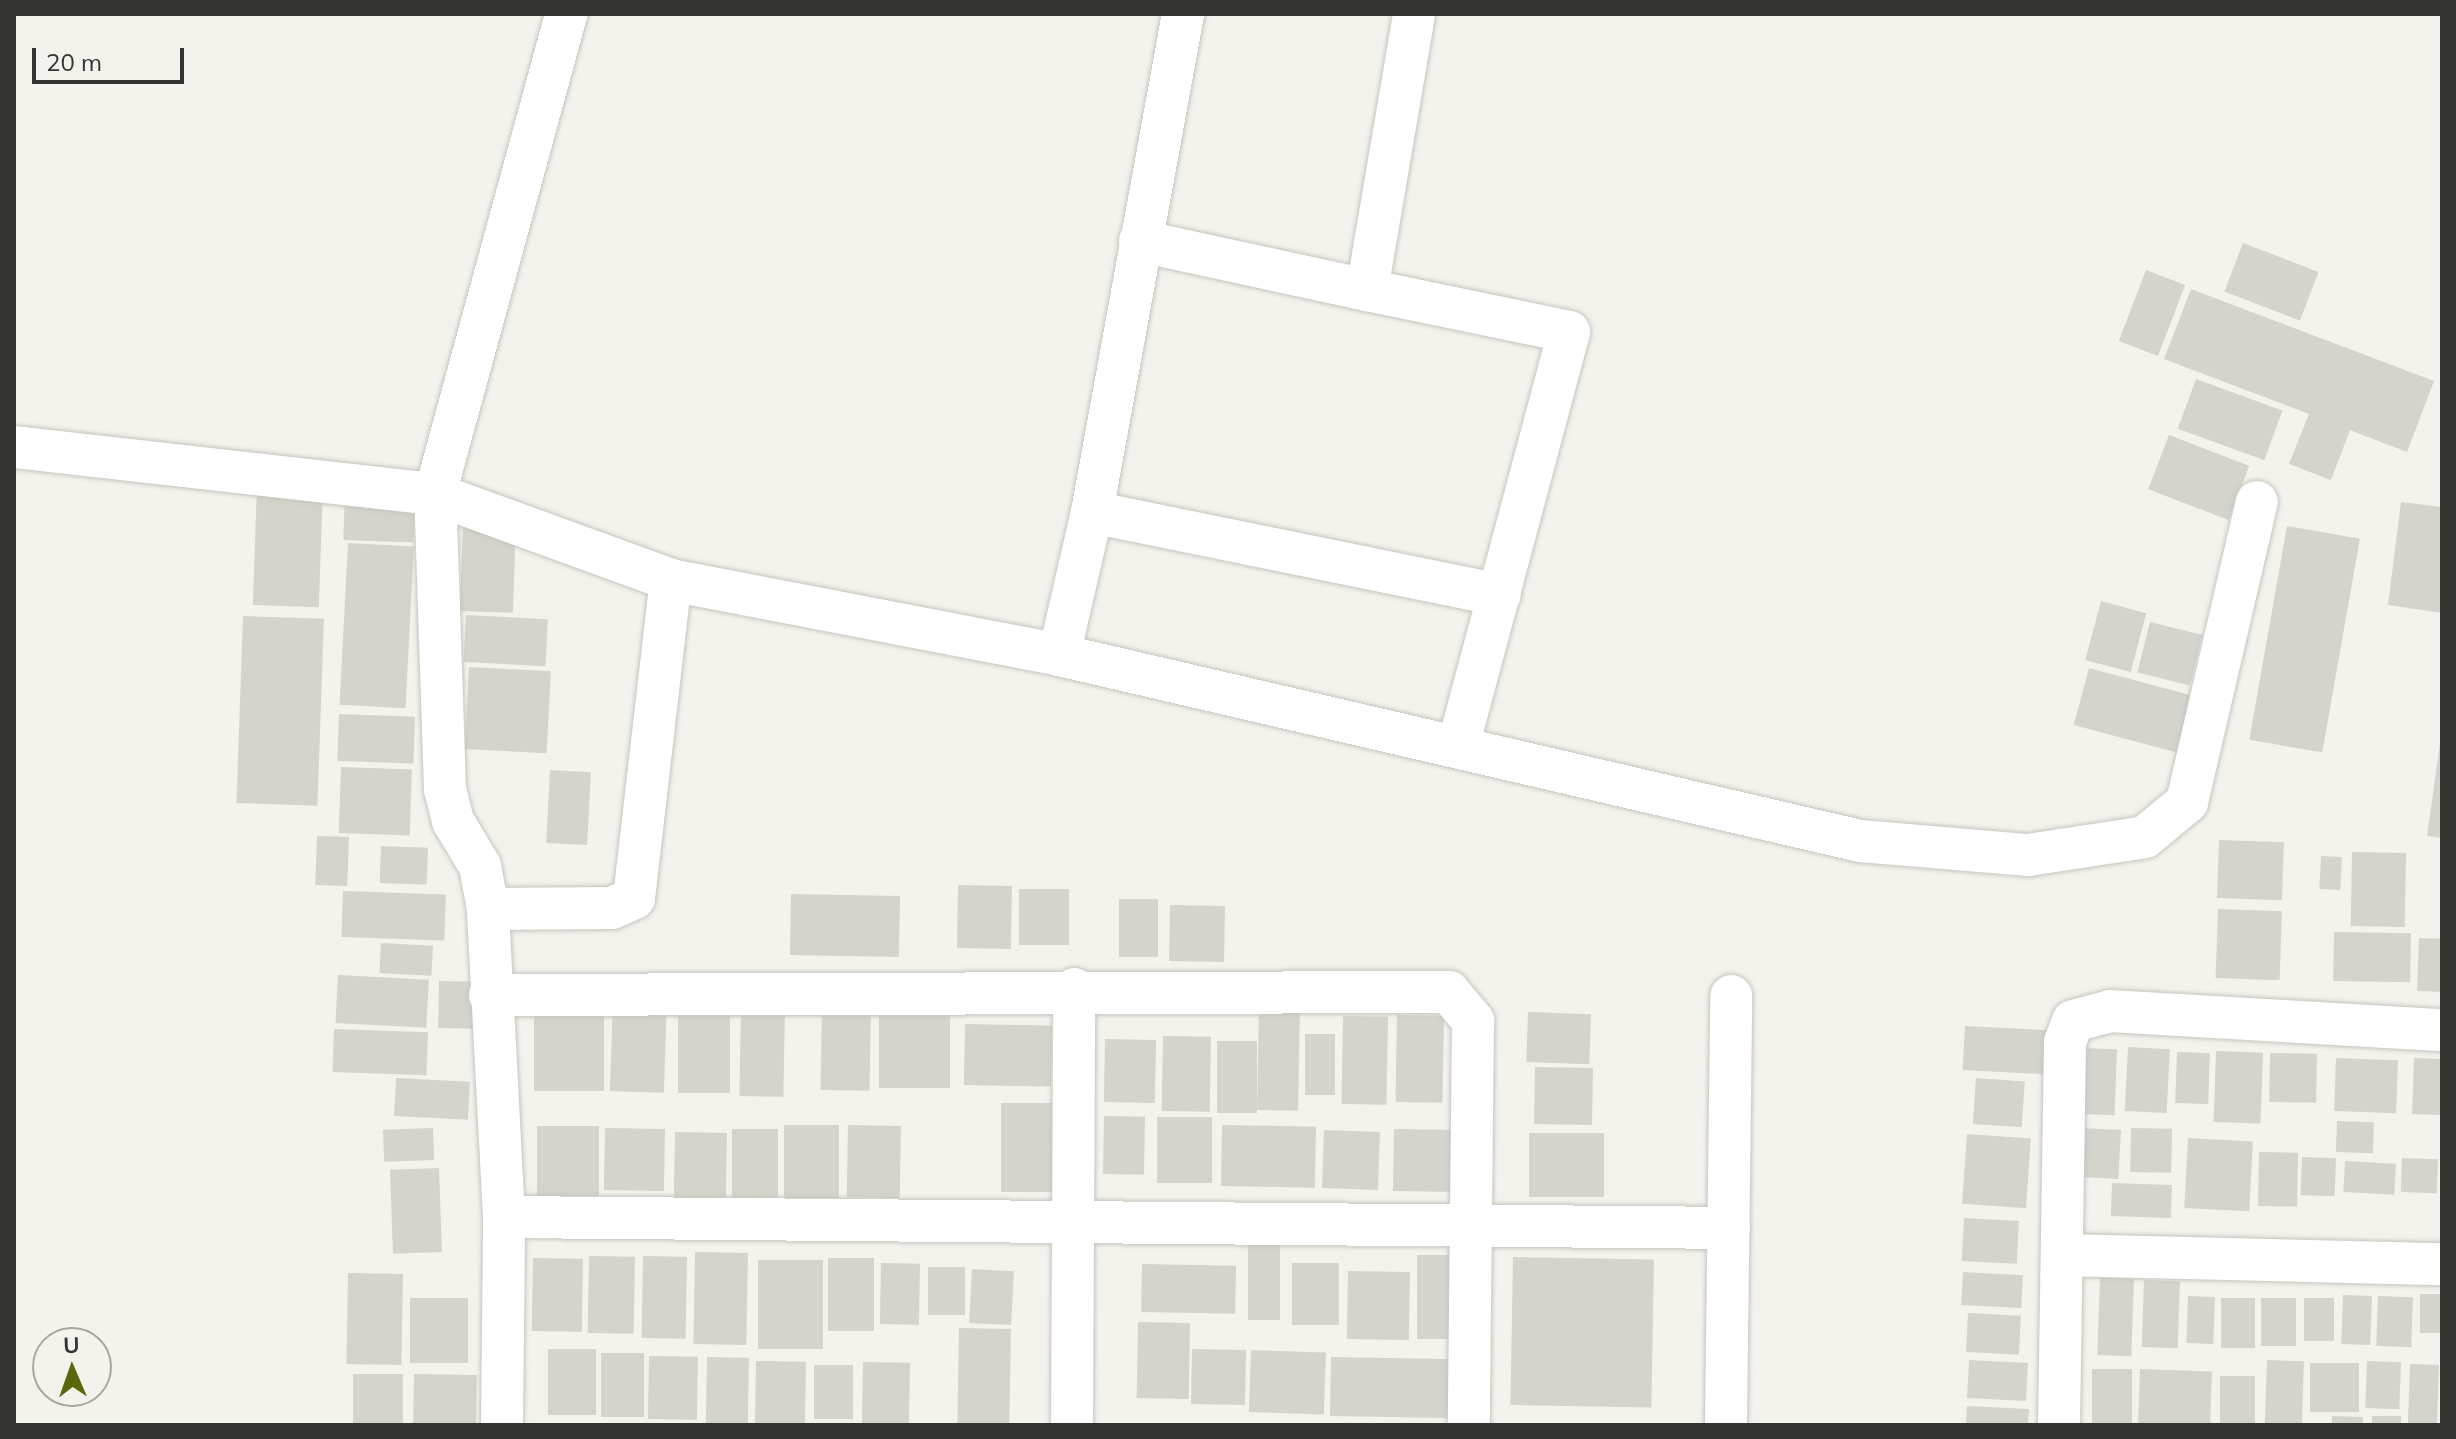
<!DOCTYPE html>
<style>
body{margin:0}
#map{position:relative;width:2456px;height:1439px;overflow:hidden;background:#f4f2ec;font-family:Mulish,sans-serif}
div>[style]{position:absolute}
.building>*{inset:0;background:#d4d3cc;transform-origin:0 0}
.roads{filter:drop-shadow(0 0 2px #c6c5be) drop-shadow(0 0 2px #c6c5be)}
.minor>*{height:42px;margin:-21px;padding:0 21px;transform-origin:21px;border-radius:21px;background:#fff}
span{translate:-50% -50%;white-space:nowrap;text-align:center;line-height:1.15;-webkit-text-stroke:6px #f4f2ec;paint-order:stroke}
.frame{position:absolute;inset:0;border:16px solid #343431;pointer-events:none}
.north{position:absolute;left:32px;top:1327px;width:80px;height:80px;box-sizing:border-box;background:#f4f2ec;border:2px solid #a7a6a1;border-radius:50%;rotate:358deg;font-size:22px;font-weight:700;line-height:32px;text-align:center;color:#343431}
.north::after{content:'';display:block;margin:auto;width:28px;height:36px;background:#5c670b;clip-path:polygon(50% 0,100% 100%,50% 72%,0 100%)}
.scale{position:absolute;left:32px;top:48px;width:152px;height:36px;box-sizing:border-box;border:4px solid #343431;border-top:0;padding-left:10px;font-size:24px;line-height:28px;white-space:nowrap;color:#343431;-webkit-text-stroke:6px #f4f2ec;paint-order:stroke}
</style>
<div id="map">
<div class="building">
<i style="left:2243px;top:243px;width:81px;height:52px;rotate:21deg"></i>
<i style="left:2146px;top:270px;width:42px;height:76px;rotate:21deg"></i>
<i style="clip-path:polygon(2191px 289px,2434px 381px,2407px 452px,2350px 430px,2331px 480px,2289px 464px,2309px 414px,2164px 359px)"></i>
<i style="left:2196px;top:379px;width:92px;height:53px;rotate:20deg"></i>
<i style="left:2169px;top:435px;width:86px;height:58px;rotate:21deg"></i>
<i style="left:257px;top:485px;width:66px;height:120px;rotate:2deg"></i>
<i style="left:345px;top:491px;width:70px;height:49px;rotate:2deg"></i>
<i style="clip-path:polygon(2401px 502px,2442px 507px,2442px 613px,2388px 605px)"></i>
<i style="left:463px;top:523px;width:53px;height:88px;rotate:2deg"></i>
<i style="left:2287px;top:526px;width:74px;height:217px;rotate:10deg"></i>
<i style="left:348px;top:543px;width:66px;height:162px;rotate:3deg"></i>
<i style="left:2101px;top:601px;width:47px;height:61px;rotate:15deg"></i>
<i style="left:466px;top:615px;width:82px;height:47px;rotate:3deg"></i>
<i style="left:243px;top:616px;width:81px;height:187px;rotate:2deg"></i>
<i style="left:2150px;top:622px;width:54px;height:52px;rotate:14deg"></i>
<i style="left:469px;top:667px;width:82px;height:82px;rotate:3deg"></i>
<i style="left:2089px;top:668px;width:116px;height:59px;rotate:15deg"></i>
<i style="left:339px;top:714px;width:76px;height:47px;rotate:2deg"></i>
<i style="clip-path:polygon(2440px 743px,2442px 743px,2442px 838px,2427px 836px)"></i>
<i style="left:341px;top:767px;width:71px;height:66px;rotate:2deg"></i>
<i style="left:550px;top:770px;width:41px;height:73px;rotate:3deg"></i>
<i style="left:317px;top:836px;width:32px;height:49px;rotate:2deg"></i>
<i style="left:2219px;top:840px;width:65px;height:58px;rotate:2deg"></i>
<i style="left:381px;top:846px;width:47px;height:37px;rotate:2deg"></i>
<i style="left:2352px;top:852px;width:54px;height:74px;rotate:1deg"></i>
<i style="left:2321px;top:856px;width:21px;height:33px;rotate:3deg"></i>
<i style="left:958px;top:885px;width:54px;height:63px;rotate:1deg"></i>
<i style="left:1019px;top:889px;width:50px;height:56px"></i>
<i style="left:343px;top:891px;width:103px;height:46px;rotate:2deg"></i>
<i style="left:791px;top:894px;width:109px;height:61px;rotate:1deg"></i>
<i style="left:1119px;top:899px;width:39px;height:58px"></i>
<i style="left:1170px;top:905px;width:55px;height:56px;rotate:1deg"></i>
<i style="left:2218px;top:909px;width:64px;height:69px;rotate:2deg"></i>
<i style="left:2334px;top:932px;width:77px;height:49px;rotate:1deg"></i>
<i style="left:2419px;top:938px;width:23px;height:53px;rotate:2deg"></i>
<i style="left:381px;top:943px;width:52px;height:30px;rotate:3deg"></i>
<i style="left:338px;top:975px;width:91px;height:48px;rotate:3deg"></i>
<i style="left:439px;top:981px;width:41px;height:47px;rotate:1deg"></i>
<i style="left:613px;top:1001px;width:54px;height:90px;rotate:2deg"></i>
<i style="left:678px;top:1001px;width:52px;height:92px"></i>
<i style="left:534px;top:1002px;width:70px;height:89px"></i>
<i style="left:822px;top:1002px;width:49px;height:88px;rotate:1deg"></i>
<i style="left:1259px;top:1003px;width:41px;height:107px;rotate:1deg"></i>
<i style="left:741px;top:1005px;width:44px;height:91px;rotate:1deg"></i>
<i style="left:879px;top:1006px;width:71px;height:82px"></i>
<i style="left:1528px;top:1012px;width:63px;height:50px;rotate:2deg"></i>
<i style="left:1397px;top:1015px;width:47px;height:87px;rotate:1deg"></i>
<i style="left:1343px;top:1016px;width:45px;height:88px;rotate:1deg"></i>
<i style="left:965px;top:1024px;width:87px;height:61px;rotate:1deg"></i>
<i style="left:1965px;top:1026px;width:82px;height:44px;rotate:3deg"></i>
<i style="left:334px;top:1029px;width:94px;height:43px;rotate:2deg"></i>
<i style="left:1305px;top:1034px;width:30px;height:61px"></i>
<i style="left:1163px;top:1036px;width:48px;height:75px;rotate:1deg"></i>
<i style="left:1105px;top:1039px;width:51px;height:63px;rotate:1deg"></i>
<i style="left:1217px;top:1041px;width:40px;height:72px"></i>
<i style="left:2128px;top:1047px;width:42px;height:64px;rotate:3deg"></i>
<i style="left:2082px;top:1048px;width:35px;height:66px;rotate:2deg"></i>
<i style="left:2216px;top:1051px;width:47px;height:71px;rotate:2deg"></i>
<i style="left:2177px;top:1052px;width:33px;height:51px;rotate:2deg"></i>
<i style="left:2270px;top:1053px;width:47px;height:49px;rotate:1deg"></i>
<i style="left:2336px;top:1058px;width:62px;height:53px;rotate:2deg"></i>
<i style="left:2414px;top:1058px;width:28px;height:56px;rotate:2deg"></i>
<i style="left:1535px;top:1067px;width:58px;height:57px;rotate:1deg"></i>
<i style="left:396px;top:1078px;width:74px;height:38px;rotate:3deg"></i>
<i style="left:1976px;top:1078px;width:49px;height:46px;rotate:4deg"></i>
<i style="left:1001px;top:1103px;width:52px;height:89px"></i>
<i style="left:1104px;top:1116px;width:41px;height:58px;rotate:1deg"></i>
<i style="left:1157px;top:1117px;width:55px;height:66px"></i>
<i style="left:2337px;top:1121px;width:37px;height:31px;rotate:2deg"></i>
<i style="left:784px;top:1125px;width:55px;height:73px"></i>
<i style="left:848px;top:1125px;width:53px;height:72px;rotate:1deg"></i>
<i style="left:1222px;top:1125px;width:94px;height:61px;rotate:1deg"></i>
<i style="left:537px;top:1126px;width:62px;height:70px"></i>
<i style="left:433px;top:1128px;width:32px;height:50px;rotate:88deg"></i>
<i style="left:605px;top:1128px;width:60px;height:62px;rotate:1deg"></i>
<i style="left:2082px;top:1128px;width:39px;height:49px;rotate:3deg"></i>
<i style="left:2131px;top:1128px;width:41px;height:44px;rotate:1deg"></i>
<i style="left:732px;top:1129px;width:46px;height:74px"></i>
<i style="left:1394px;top:1129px;width:64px;height:62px;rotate:1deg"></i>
<i style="left:1324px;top:1130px;width:56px;height:58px;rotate:2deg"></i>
<i style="left:675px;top:1132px;width:52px;height:66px;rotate:1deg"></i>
<i style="left:1529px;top:1133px;width:75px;height:64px"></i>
<i style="left:1967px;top:1134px;width:64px;height:70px;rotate:4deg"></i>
<i style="left:2188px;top:1138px;width:65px;height:70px;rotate:3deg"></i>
<i style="left:2259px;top:1152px;width:39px;height:54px;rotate:1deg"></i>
<i style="left:2302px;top:1157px;width:34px;height:38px;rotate:2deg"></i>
<i style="left:2402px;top:1158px;width:36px;height:34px;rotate:2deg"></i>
<i style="left:2345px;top:1161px;width:51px;height:31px;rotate:3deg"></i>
<i style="left:439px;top:1168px;width:84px;height:49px;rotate:88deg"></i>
<i style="left:2112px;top:1183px;width:60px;height:33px;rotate:2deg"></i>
<i style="left:1964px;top:1218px;width:55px;height:43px;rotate:3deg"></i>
<i style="left:1248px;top:1240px;width:32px;height:80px"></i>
<i style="left:695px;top:1252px;width:53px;height:92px;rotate:1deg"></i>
<i style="left:1417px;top:1255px;width:42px;height:84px"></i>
<i style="left:589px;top:1256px;width:46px;height:77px;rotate:1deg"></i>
<i style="left:643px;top:1256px;width:44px;height:82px;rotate:1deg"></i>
<i style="left:1513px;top:1257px;width:141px;height:148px;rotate:1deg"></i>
<i style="left:533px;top:1258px;width:50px;height:73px;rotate:1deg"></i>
<i style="left:828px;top:1258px;width:46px;height:73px"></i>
<i style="left:758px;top:1260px;width:65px;height:89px"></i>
<i style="left:881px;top:1263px;width:39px;height:61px;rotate:1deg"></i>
<i style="left:1292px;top:1263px;width:47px;height:62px"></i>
<i style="left:1142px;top:1264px;width:94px;height:48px;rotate:1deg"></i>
<i style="left:928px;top:1267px;width:37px;height:48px"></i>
<i style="left:972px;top:1269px;width:42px;height:54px;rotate:3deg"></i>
<i style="left:1348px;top:1271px;width:62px;height:68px;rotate:1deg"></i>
<i style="left:1963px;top:1272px;width:60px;height:33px;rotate:3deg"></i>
<i style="left:348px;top:1273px;width:55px;height:91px;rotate:1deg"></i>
<i style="left:2100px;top:1278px;width:34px;height:77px;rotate:2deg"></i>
<i style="left:2144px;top:1280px;width:36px;height:67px;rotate:2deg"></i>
<i style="left:2420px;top:1294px;width:22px;height:39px"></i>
<i style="left:2343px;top:1295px;width:29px;height:49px;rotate:2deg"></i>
<i style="left:2188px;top:1296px;width:27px;height:47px;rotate:2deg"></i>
<i style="left:2378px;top:1296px;width:35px;height:50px;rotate:2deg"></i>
<i style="left:410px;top:1298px;width:58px;height:65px"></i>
<i style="left:2221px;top:1298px;width:34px;height:50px"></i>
<i style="left:2261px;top:1298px;width:35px;height:48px"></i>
<i style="left:2304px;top:1298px;width:30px;height:43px"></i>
<i style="left:1968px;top:1313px;width:53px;height:39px;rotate:3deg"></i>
<i style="left:1138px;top:1322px;width:52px;height:76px;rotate:1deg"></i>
<i style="left:959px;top:1328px;width:52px;height:97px;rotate:1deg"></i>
<i style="left:548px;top:1349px;width:48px;height:66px"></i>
<i style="left:1192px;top:1349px;width:54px;height:55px;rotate:1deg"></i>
<i style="left:1251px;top:1350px;width:75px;height:62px;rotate:2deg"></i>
<i style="left:601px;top:1353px;width:43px;height:64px"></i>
<i style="left:649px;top:1356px;width:49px;height:63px;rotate:1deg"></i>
<i style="left:707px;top:1357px;width:42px;height:68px;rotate:1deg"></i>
<i style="left:1331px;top:1357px;width:130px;height:59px;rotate:1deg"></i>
<i style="left:1969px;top:1360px;width:59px;height:38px;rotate:3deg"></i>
<i style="left:2267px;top:1360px;width:37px;height:65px;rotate:2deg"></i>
<i style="left:756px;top:1361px;width:50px;height:62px;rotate:1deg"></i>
<i style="left:2367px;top:1361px;width:34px;height:47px;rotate:2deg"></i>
<i style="left:863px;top:1362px;width:47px;height:63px;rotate:1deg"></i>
<i style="left:2310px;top:1363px;width:49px;height:49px"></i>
<i style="left:2410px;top:1364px;width:29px;height:61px;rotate:2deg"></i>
<i style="left:814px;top:1365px;width:39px;height:54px"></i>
<i style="left:2092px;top:1369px;width:40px;height:56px"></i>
<i style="left:2140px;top:1369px;width:72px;height:56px;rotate:2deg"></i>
<i style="left:353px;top:1374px;width:50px;height:51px"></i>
<i style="left:414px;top:1374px;width:63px;height:51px;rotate:1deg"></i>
<i style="left:2220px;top:1376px;width:35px;height:49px"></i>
<i style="clip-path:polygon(1967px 1406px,2029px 1409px,2028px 1425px,1966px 1425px)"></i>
<i style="left:2332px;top:1416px;width:31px;height:9px;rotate:2deg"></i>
<i style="left:2372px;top:1416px;width:29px;height:9px"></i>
</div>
<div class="roads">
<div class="minor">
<i style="left:1140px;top:241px;width:232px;rotate:12.2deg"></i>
<i style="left:1367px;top:290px;width:280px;rotate:-80.3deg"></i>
<i style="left:1367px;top:290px;width:206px;rotate:11.7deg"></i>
<i style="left:1569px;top:332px;width:428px;rotate:105deg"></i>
<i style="left:14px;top:447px;width:424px;rotate:6.4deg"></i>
<i style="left:435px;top:494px;width:251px;rotate:20deg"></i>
<i style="left:671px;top:580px;width:395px;rotate:10.9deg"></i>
<i style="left:1059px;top:655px;width:822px;rotate:13.07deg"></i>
<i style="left:1860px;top:841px;width:169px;rotate:4.8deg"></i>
<i style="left:2028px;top:855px;width:118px;rotate:-8.7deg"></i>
<i style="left:2145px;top:837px;width:55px;rotate:-39.8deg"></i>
<i style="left:2187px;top:802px;width:308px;rotate:-76.9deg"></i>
<i style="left:1092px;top:512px;width:416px;rotate:11.5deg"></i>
<i style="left:1059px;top:655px;width:147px;rotate:-77deg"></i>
<i style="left:1092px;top:512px;width:506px;rotate:-79.64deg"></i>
<i style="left:488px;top:909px;width:124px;rotate:-0.5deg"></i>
<i style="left:612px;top:908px;width:24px;rotate:-24deg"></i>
<i style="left:634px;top:898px;width:320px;rotate:-83.4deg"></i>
<i style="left:490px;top:995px;width:959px;rotate:-0.18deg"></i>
<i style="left:1449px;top:992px;width:38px;rotate:50deg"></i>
<i style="left:1473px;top:1021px;width:404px;rotate:90.6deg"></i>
<i style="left:504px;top:1217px;width:1225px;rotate:0.51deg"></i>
<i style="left:2064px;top:1255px;width:378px;rotate:1.4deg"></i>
<i style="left:502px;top:1425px;width:208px;rotate:-89.4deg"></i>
<i style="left:504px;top:1217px;width:308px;rotate:-93deg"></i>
<i style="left:488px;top:909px;width:44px;rotate:-100.5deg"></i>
<i style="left:480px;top:866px;width:52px;rotate:-121deg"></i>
<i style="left:453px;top:821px;width:33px;rotate:-104deg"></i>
<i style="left:445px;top:789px;width:295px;rotate:-91.9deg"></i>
<i style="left:435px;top:494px;width:498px;rotate:-74.7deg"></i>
<i style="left:1072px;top:1425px;width:436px;rotate:-89.7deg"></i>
<i style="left:1726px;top:1425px;width:429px;rotate:-89.3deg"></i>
<i style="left:2059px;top:1425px;width:383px;rotate:-89.1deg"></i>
<i style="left:2065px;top:1042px;width:22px;rotate:-69deg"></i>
<i style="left:2073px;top:1021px;width:38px;rotate:-15deg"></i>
<i style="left:2110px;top:1011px;width:333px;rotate:3.3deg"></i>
</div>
</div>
<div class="frame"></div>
<div class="north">U</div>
<div class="scale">20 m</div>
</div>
